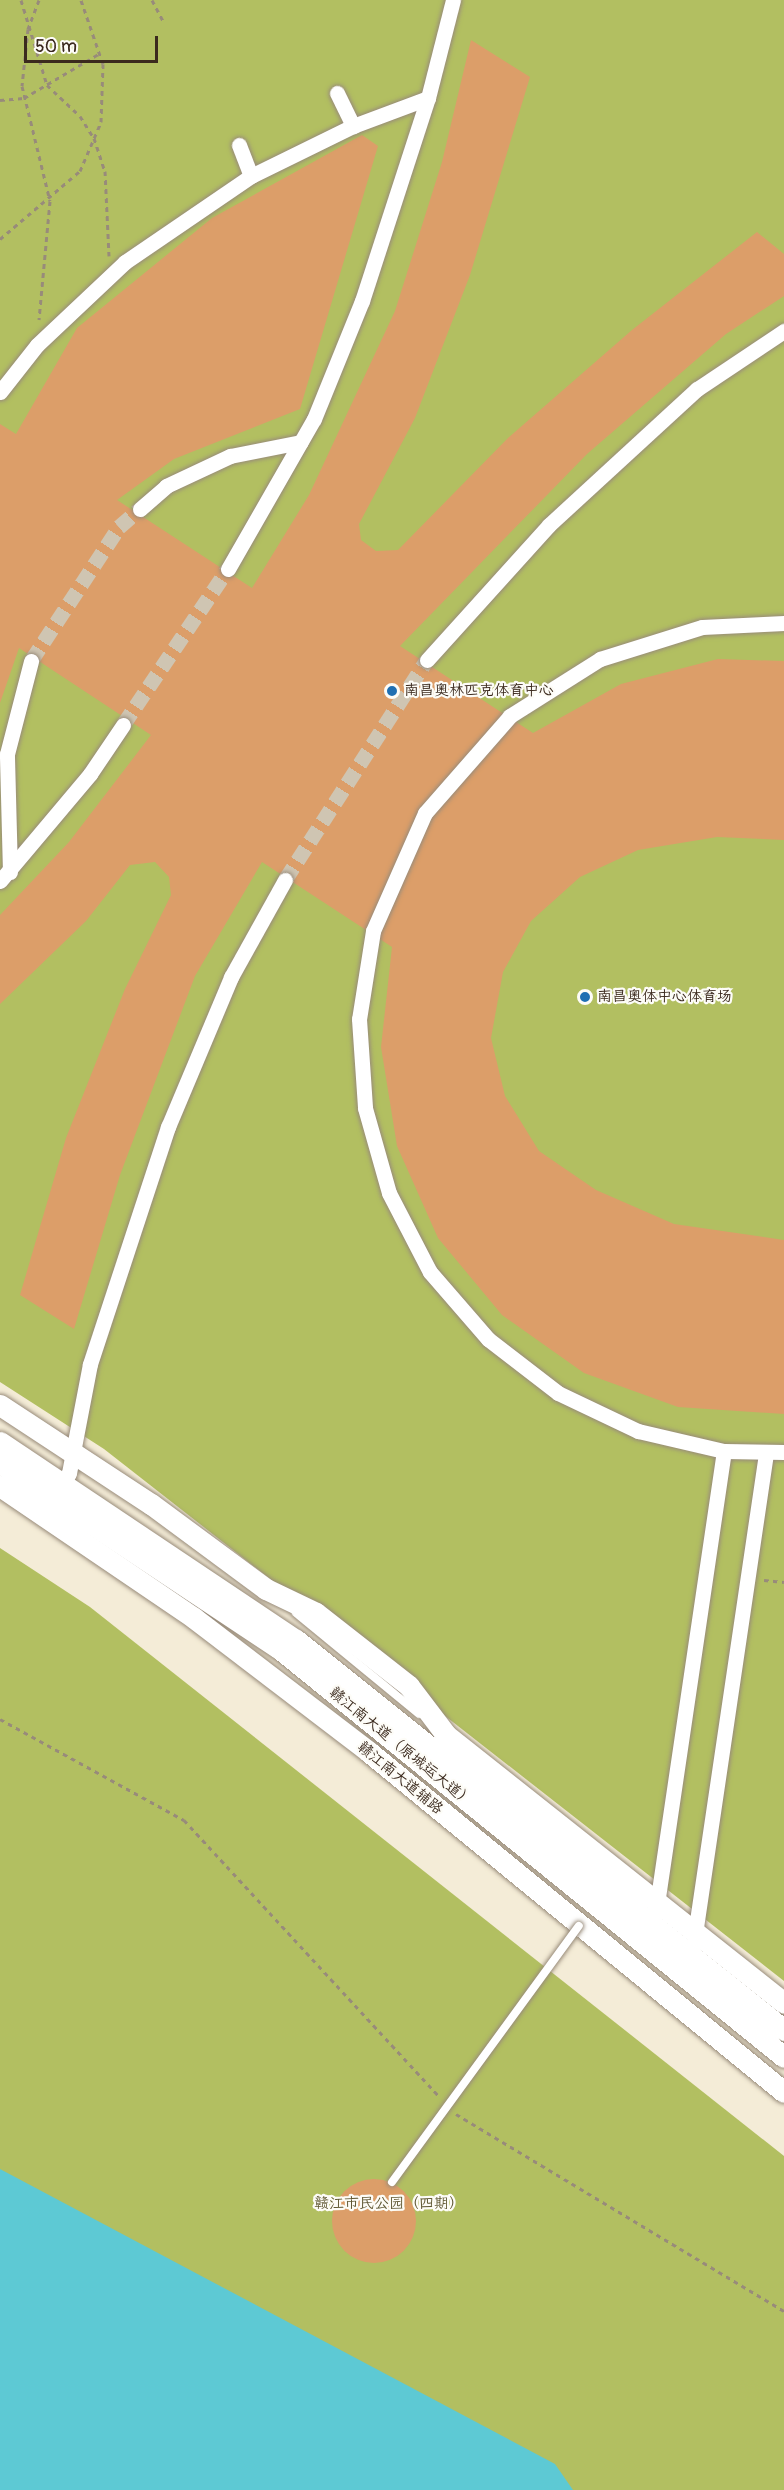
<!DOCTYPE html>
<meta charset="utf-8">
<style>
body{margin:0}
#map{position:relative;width:784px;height:2490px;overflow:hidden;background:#f4ecd7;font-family:Pangolin,"LXGW WenKai TC",sans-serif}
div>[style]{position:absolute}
.green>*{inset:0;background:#b2bf61}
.water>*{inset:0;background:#5dc9d4}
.building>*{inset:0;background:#dc9e69}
.round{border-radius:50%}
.street-tunnel>*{height:15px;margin-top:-7.5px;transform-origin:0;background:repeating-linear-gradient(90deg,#cfc5b2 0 15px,transparent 0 23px)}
.path>*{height:3px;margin-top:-1.5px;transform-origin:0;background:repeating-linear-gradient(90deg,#988b7a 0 4.5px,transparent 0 9px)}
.roads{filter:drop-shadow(0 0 2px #988b7a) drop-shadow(0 0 2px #988b7a)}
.lane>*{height:8px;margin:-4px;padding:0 4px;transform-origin:4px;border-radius:4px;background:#fff}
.street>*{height:15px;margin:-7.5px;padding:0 7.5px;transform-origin:7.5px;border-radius:7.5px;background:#fff}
.secondary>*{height:21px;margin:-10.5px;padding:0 10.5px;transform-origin:10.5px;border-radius:10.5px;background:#fff}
.bridges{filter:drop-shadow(0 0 2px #988b7a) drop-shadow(0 0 2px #988b7a)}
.lane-bridge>*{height:8px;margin:-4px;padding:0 4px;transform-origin:4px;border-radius:4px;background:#fff}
.dots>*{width:16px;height:16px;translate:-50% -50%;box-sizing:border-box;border:3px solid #fdfcf7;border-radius:50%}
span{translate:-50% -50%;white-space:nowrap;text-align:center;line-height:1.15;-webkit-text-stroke:4.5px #fdfcf7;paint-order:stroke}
.poi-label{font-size:15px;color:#3b2a1e}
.left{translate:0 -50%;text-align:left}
.street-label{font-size:15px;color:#3b2a1e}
.park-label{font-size:15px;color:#5f5732}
.scale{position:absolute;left:24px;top:36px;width:134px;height:27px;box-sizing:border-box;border:3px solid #3b2a1e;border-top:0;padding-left:8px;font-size:18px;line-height:21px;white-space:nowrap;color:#3b2a1e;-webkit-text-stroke:4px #fdfcf7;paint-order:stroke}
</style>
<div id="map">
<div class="green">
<i style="clip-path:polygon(0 0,784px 0,784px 1981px,104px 1449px,0 1382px)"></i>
<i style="clip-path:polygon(0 1548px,90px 1607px,784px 2156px,784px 2490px,291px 2490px,0 2247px)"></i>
</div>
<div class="water">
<i style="clip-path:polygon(0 2169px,555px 2464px,573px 2490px,0 2490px)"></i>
</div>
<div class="building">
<i style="clip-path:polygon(471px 40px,530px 77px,470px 275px,415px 418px,359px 524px,361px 540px,376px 551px,398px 550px,508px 438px,632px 330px,757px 232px,784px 254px,784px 296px,726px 334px,587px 454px,400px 646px,533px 733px,621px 684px,718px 659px,784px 661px,784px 840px,717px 837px,638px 850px,580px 877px,531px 921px,503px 972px,491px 1038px,505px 1096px,539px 1151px,596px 1190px,674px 1224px,784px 1240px,784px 1414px,678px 1407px,584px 1373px,502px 1315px,438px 1238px,397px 1146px,381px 1047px,392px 947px,262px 862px,195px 976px,120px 1175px,74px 1329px,20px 1295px,66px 1138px,125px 989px,171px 895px,169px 877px,155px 862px,130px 865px,86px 921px,0 1004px,0 915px,69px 842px,151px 735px,19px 648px,0 703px,0 424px,16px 434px,77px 328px,212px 218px,362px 135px,378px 146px,300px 409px,174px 459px,117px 500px,252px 588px,309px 495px,395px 311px,442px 162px)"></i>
<i class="round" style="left:332px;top:2179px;width:84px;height:84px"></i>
</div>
<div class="street-tunnel">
<i style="left:31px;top:661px;width:160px;rotate:-56.7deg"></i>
<i style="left:119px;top:527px;width:28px;rotate:-41deg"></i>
<i style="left:123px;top:725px;width:188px;rotate:-56.1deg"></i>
<i style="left:285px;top:880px;width:262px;rotate:-57.2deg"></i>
</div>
<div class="path">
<i style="left:21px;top:0;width:89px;rotate:73deg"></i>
<i style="left:47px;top:85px;width:45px;rotate:43.2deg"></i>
<i style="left:80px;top:116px;width:26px;rotate:58deg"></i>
<i style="left:94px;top:138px;width:35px;rotate:72deg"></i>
<i style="left:105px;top:171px;width:85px;rotate:87.3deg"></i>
<i style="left:39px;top:0;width:31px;rotate:111deg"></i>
<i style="left:28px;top:29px;width:57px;rotate:96deg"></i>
<i style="left:22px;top:86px;width:118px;rotate:76.3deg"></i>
<i style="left:50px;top:201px;width:119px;rotate:95.3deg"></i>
<i style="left:152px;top:0;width:26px;rotate:62deg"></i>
<i style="left:0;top:100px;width:24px;rotate:-5deg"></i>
<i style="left:24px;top:98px;width:88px;rotate:-30.6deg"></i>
<i style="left:0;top:239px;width:105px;rotate:-40.4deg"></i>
<i style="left:80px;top:171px;width:53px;rotate:-66.8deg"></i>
<i style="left:101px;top:122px;width:58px;rotate:-88deg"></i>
<i style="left:103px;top:64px;width:68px;rotate:-109deg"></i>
<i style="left:764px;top:1580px;width:20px;rotate:6deg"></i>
<i style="left:0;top:1719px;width:210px;rotate:28.8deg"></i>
<i style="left:184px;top:1820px;width:376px;rotate:47.3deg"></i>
<i style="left:456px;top:2114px;width:383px;rotate:31deg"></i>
</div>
<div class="roads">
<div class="lane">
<i style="left:296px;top:1613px;width:159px;rotate:39.4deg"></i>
</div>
<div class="street">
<i style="left:337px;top:93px;width:37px;rotate:64deg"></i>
<i style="left:239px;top:145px;width:33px;rotate:69deg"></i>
<i style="left:0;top:392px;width:60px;rotate:-51.8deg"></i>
<i style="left:37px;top:345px;width:121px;rotate:-43.3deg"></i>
<i style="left:125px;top:262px;width:153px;rotate:-34.3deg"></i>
<i style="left:251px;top:176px;width:114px;rotate:-26.1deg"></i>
<i style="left:353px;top:126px;width:80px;rotate:-20.5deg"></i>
<i style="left:140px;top:509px;width:35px;rotate:-41deg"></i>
<i style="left:166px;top:486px;width:71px;rotate:-25.1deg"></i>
<i style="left:230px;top:456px;width:72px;rotate:-11.2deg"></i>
<i style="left:228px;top:569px;width:173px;rotate:-60.2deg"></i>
<i style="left:314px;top:419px;width:127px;rotate:-67.9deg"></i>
<i style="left:362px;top:301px;width:213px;rotate:-72deg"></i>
<i style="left:428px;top:98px;width:101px;rotate:-75.7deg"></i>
<i style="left:784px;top:623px;width:82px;rotate:177.2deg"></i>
<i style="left:702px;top:627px;width:107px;rotate:162.6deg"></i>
<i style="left:600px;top:659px;width:107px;rotate:147.7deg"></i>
<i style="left:510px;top:716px;width:129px;rotate:131.2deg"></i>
<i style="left:425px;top:813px;width:129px;rotate:113.8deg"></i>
<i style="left:373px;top:931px;width:89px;rotate:99deg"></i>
<i style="left:359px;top:1019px;width:89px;rotate:86.1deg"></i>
<i style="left:365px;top:1108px;width:88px;rotate:74.2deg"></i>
<i style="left:389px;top:1193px;width:89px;rotate:62.6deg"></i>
<i style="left:430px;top:1272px;width:89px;rotate:49.1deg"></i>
<i style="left:488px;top:1339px;width:88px;rotate:37.6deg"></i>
<i style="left:558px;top:1393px;width:89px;rotate:25.4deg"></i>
<i style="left:638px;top:1431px;width:88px;rotate:13.1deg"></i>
<i style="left:724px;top:1451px;width:60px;rotate:1deg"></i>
<i style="left:427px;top:660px;width:182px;rotate:-47.9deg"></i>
<i style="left:549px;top:525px;width:201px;rotate:-42.6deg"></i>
<i style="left:697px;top:389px;width:105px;rotate:-33.7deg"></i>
<i style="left:10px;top:872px;width:118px;rotate:-91.5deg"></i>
<i style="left:7px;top:754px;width:96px;rotate:-75.5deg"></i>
<i style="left:0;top:881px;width:140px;rotate:-49.9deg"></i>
<i style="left:90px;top:774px;width:59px;rotate:-56deg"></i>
<i style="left:60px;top:1492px;width:21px;rotate:-65deg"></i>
<i style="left:69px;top:1473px;width:111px;rotate:-79.1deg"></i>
<i style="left:90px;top:1364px;width:250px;rotate:-71.8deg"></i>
<i style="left:168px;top:1127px;width:163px;rotate:-67.2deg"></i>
<i style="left:231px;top:977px;width:111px;rotate:-60.9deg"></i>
<i style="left:656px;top:1911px;width:465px;rotate:-81.6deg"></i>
<i style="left:694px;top:1941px;width:492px;rotate:-81.6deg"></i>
</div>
<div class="secondary">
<i style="left:0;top:1405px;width:181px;rotate:33.3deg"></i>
<i style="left:151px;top:1504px;width:143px;rotate:36.5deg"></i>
<i style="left:266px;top:1589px;width:55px;rotate:25.6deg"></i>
<i style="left:316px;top:1613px;width:118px;rotate:38.1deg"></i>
<i style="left:409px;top:1686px;width:61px;rotate:52.9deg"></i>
<i style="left:446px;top:1735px;width:431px;rotate:38.4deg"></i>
<i style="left:0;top:1442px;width:356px;rotate:33.8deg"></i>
<i style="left:296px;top:1640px;width:625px;rotate:38.63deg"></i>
<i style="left:0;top:1463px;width:336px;rotate:33.6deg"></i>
<i style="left:280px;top:1649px;width:648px;rotate:38.99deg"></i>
<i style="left:0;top:1486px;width:235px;rotate:34.2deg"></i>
<i style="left:194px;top:1618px;width:220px;rotate:37.4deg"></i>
<i style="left:369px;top:1752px;width:536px;rotate:39.33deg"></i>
</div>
</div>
<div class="bridges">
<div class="lane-bridge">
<i style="left:392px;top:2182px;width:317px;rotate:-53.9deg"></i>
</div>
</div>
<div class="dots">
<i style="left:392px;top:691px;background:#1f6fb2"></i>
<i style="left:585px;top:997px;background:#1f6fb2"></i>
</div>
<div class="poi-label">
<span class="left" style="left:404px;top:691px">南昌奥林匹克体育中心</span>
<span class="left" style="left:597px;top:997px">南昌奥体中心体育场</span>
</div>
<div class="street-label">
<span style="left:401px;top:1747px;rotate:39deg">赣江南大道（原城运大道）</span>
<span style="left:400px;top:1778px;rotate:39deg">赣江南大道辅路</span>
</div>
<div class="park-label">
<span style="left:389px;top:2204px">赣江市民公园（四期）</span>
</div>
<div class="scale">50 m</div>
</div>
